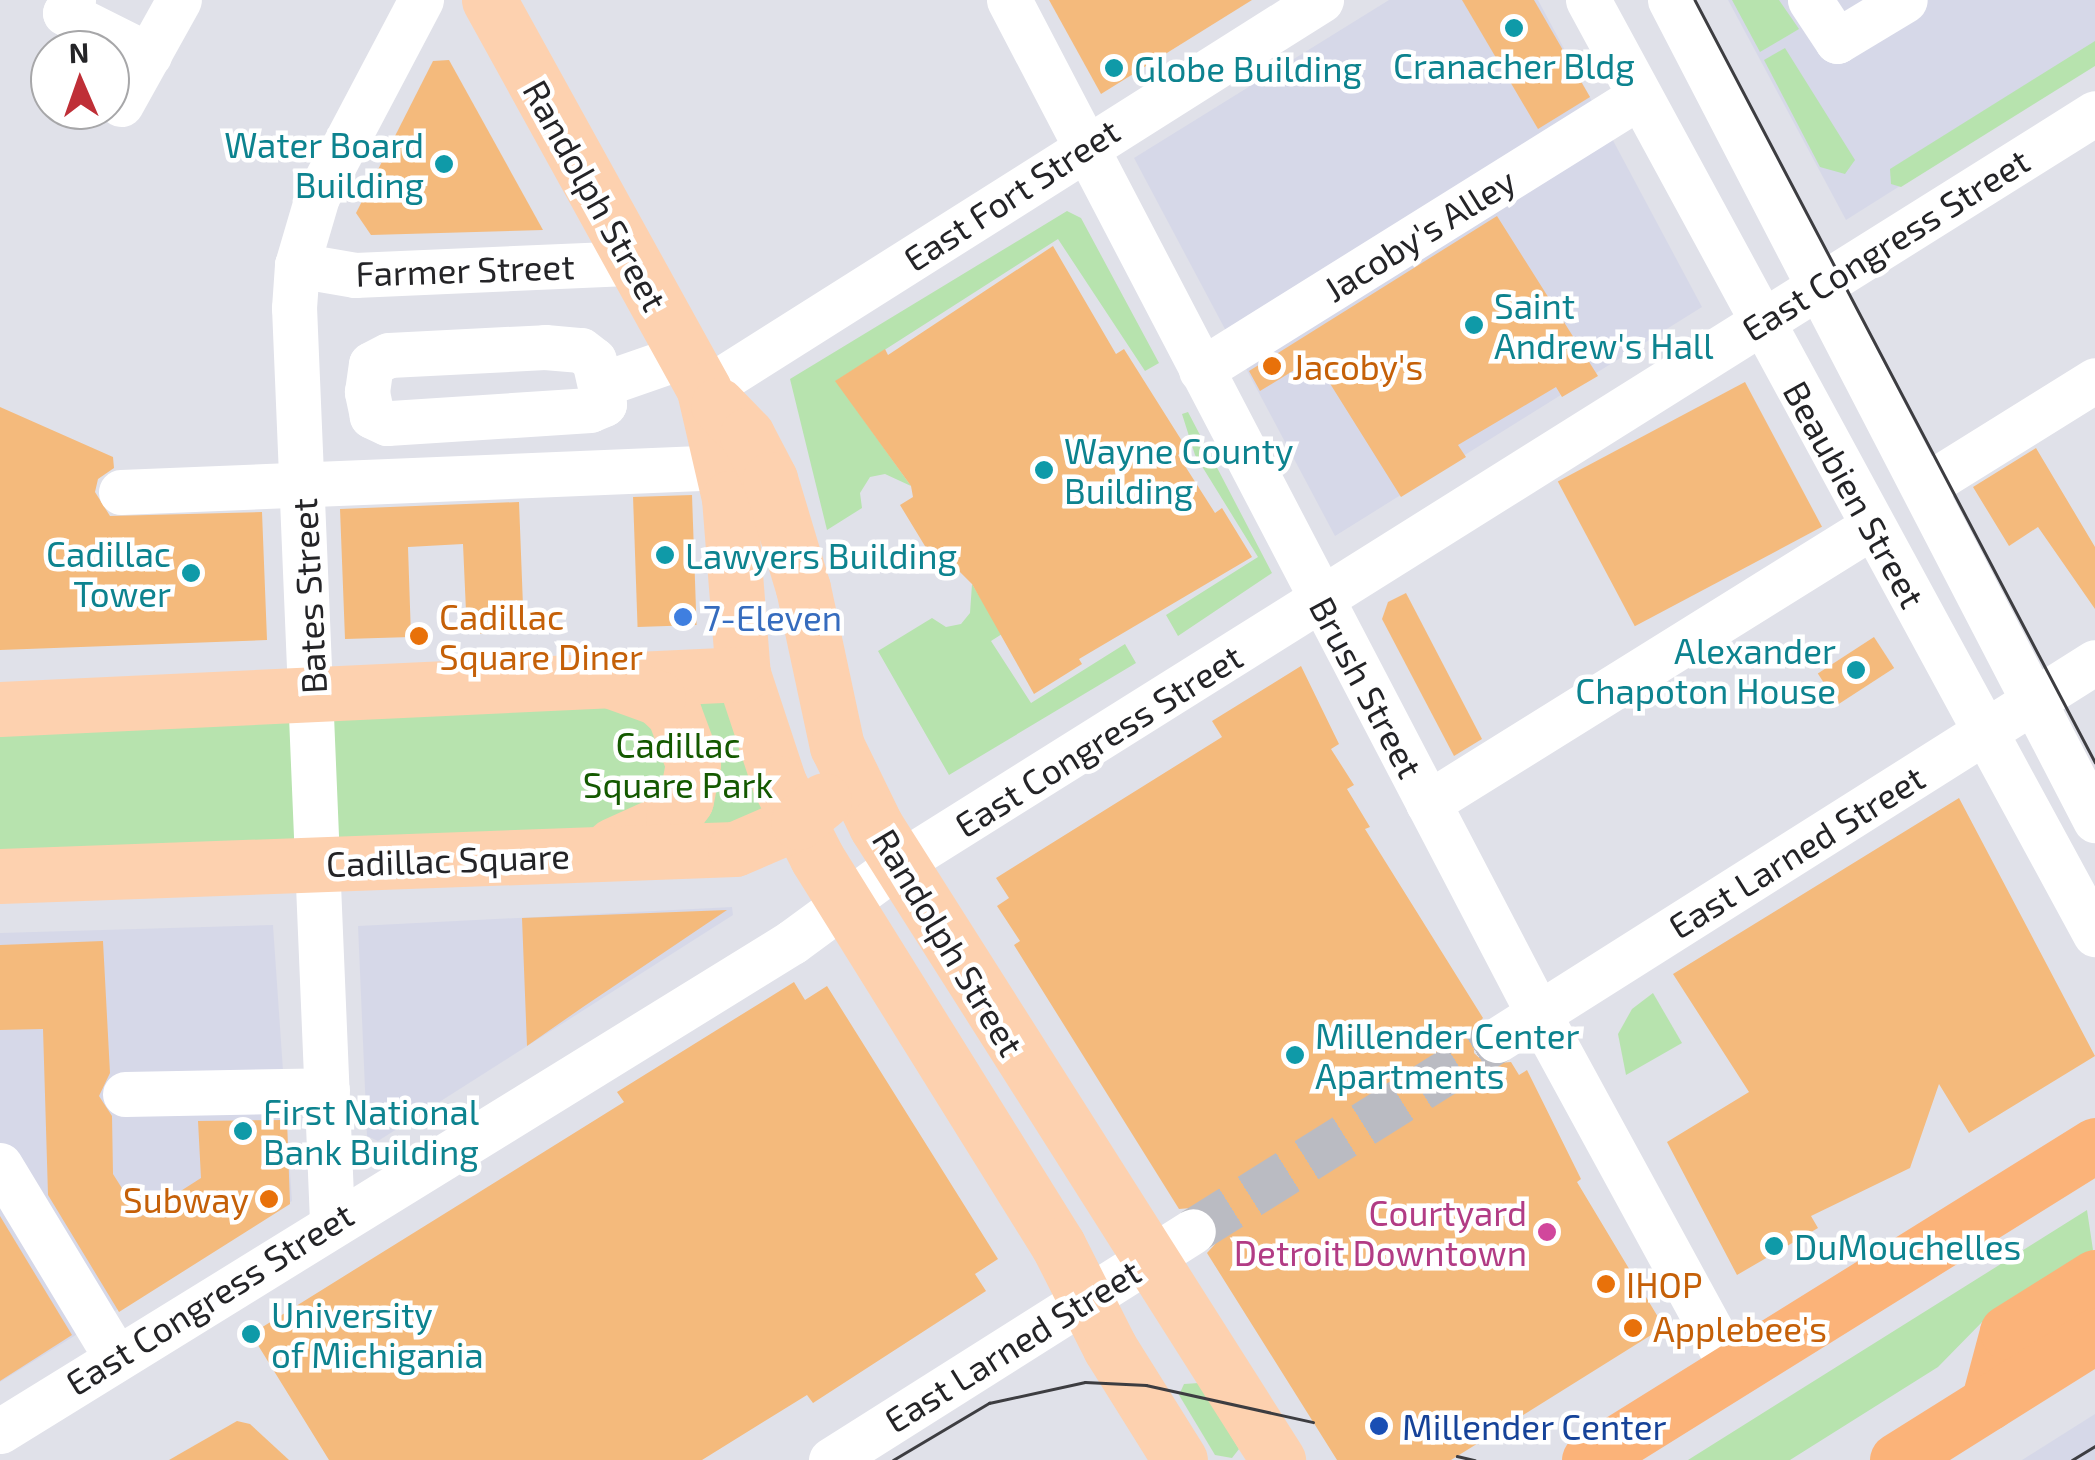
<!DOCTYPE html>
<style>
body{margin:0}
#map{position:relative;width:2095px;height:1460px;overflow:hidden;background:#e0e1e9;font-family:"Exo 2",sans-serif}
div>[style]{position:absolute}
.built>*{inset:0;background:#d6d8e8}
.green>*{inset:0;background:#b7e3ae}
.building>*{inset:0;background:#f4ba7c;transform-origin:0 0}
.minor-tunnel>*{height:45px;margin-top:-22.5px;transform-origin:0;background:repeating-linear-gradient(90deg,#babbc2 0 45px,transparent 0 67px)}
.minor>*{height:45px;margin:-22.5px;padding:0 22.5px;transform-origin:22.5px;border-radius:22.5px;background:#fff}
.major>*{height:55px;margin:-27.5px;padding:0 27.5px;transform-origin:27.5px;border-radius:27.5px;background:#fdd1af}
.highway>*{height:55px;margin:-27.5px;padding:0 27.5px;transform-origin:27.5px;border-radius:27.5px;background:#fbb379}
.tram>*{height:2.5px;margin:-1.25px;padding:0 1.25px;transform-origin:1.25px;border-radius:1.25px;background:#3d3d41}
.dots>*{width:28px;height:28px;translate:-50% -50%;box-sizing:border-box;border:5px solid #fff;border-radius:50%}
span{translate:-50% -50%;white-space:nowrap;text-align:center;line-height:1.15;-webkit-text-stroke:9px #fff;paint-order:stroke}
.culture-label{font-size:35px;color:#0d838f}
.left{translate:0 -50%;text-align:left}
.right{translate:-100% -50%;text-align:right}
.street-label{font-size:35px;color:#242427}
.food-label{font-size:35px;color:#c56008}
.shop-label{font-size:35px;color:#366cbe}
.park-label{font-size:35px;color:#145900}
.hotel-label{font-size:35px;color:#b23c85}
.transit-label{font-size:35px;color:#164399}
.north{position:absolute;left:30px;top:30px;width:100px;height:100px;box-sizing:border-box;background:#fff;border:2px solid #a7a7a9;border-radius:50%;rotate:358deg;font-size:28px;font-weight:700;line-height:40px;text-align:center;color:#242427}
.north::after{content:'';display:block;margin:auto;width:35px;height:45px;background:#bf2f37;clip-path:polygon(50% 0,100% 100%,50% 72%,0 100%)}
</style>
<div id="map">
<div class="built">
<i style="clip-path:polygon(1389px 0,1538px 0,1702px 307px,1335px 536px,1134px 158px)"></i>
<i style="clip-path:polygon(1728px 0,2095px 0,2095px 63px,1846px 220px)"></i>
<i style="clip-path:polygon(732px 907px,733px 915px,378px 1141px,367px 1136px,358px 926px)"></i>
<i style="clip-path:polygon(273px 925px,292px 1201px,0 1382px,0 933px)"></i>
<i style="clip-path:polygon(2095px 1414px,2095px 1460px,2022px 1460px)"></i>
</div>
<div class="green">
<i style="clip-path:polygon(1732px 0,1779px 0,1799px 29px,1760px 52px)"></i>
<i style="clip-path:polygon(2095px 41px,2095px 66px,1901px 187px,1891px 184px,1890px 169px)"></i>
<i style="clip-path:polygon(1785px 48px,1855px 160px,1845px 174px,1820px 167px,1764px 60px)"></i>
<i style="clip-path:polygon(1067px 211px,1081px 218px,1159px 363px,1145px 371px,1058px 239px,836px 381px,911px 486px,885px 474px,870px 477px,860px 493px,862px 508px,827px 530px,790px 379px)"></i>
<i style="clip-path:polygon(1188px 412px,1272px 573px,1178px 636px,1166px 615px,1258px 557px,1195px 455px,1182px 414px)"></i>
<i style="clip-path:polygon(972px 584px,1002px 634px,991px 641px,1031px 703px,1125px 644px,1136px 663px,949px 775px,878px 651px,932px 618px,946px 627px,961px 624px,970px 613px)"></i>
<i style="clip-path:polygon(743px 674px,798px 822px,0 876px,0 710px)"></i>
<i style="clip-path:polygon(1653px 993px,1682px 1043px,1626px 1075px,1618px 1034px,1632px 1009px)"></i>
<i style="clip-path:polygon(2087px 1210px,2093px 1250px,1986px 1318px,1938px 1367px,1790px 1460px,1688px 1460px)"></i>
<i style="clip-path:polygon(1199px 1383px,1239px 1449px,1232px 1458px,1215px 1455px,1179px 1395px,1184px 1384px)"></i>
</div>
<div class="building">
<i style="clip-path:polygon(1049px 0,1252px 0,1101px 94px)"></i>
<i style="clip-path:polygon(1462px 0,1534px 0,1590px 97px,1538px 129px)"></i>
<i style="clip-path:polygon(449px 60px,480px 116px,543px 230px,371px 235px,356px 213px,433px 61px)"></i>
<i style="clip-path:polygon(1497px 216px,1598px 376px,1562px 397px,1556px 387px,1458px 445px,1466px 457px,1401px 497px,1314px 358px,1260px 391px,1249px 371px)"></i>
<i style="clip-path:polygon(1053px 246px,1116px 354px,1124px 349px,1187px 449px,1178px 455px,1215px 513px,1222px 508px,1252px 557px,1079px 659px,1082px 664px,1034px 694px,972px 584px,959px 571px,945px 579px,900px 505px,913px 497px,911px 486px,835px 381px,885px 349px,888px 355px)"></i>
<i style="left:1745px;top:382px;width:164px;height:212px;rotate:62deg"></i>
<i style="clip-path:polygon(0 407px,113px 457px,114px 468px,98px 479px,95px 492px,110px 516px,262px 512px,267px 640px,0 650px)"></i>
<i style="clip-path:polygon(2036px 448px,2095px 547px,2095px 609px,2038px 527px,2009px 546px,1973px 487px)"></i>
<i style="left:692px;top:495px;width:130px;height:59px;rotate:88deg"></i>
<i style="clip-path:polygon(519px 502px,524px 632px,467px 634px,463px 544px,408px 547px,411px 637px,345px 639px,340px 509px)"></i>
<i style="clip-path:polygon(1406px 593px,1482px 739px,1454px 756px,1382px 619px,1388px 602px)"></i>
<i style="left:1874px;top:637px;width:37px;height:67px;rotate:57deg"></i>
<i style="clip-path:polygon(1301px 666px,1339px 744px,1331px 749px,1354px 785px,1347px 789px,1370px 827px,1365px 829px,1483px 1018px,1473px 1029px,1474px 1053px,1486px 1064px,1511px 1062px,1519px 1075px,1527px 1070px,1581px 1179px,1577px 1182px,1664px 1327px,1451px 1460px,1337px 1460px,1207px 1253px,1217px 1242px,1216px 1218px,1204px 1207px,1179px 1209px,1014px 945px,1020px 941px,997px 906px,1009px 898px,996px 878px,1222px 737px,1212px 721px)"></i>
<i style="clip-path:polygon(1959px 798px,2095px 1056px,1969px 1133px,1939px 1084px,1910px 1168px,1811px 1216px,1818px 1228px,1737px 1275px,1667px 1142px,1749px 1092px,1673px 974px)"></i>
<i style="clip-path:polygon(727px 910px,583px 1007px,527px 1046px,522px 918px)"></i>
<i style="clip-path:polygon(103px 941px,110px 1073px,99px 1096px,112px 1116px,113px 1174px,140px 1217px,201px 1178px,198px 1121px,287px 1120px,290px 1204px,119px 1312px,48px 1195px,43px 1029px,0 1030px,0 945px)"></i>
<i style="clip-path:polygon(794px 982px,805px 1000px,827px 986px,998px 1259px,975px 1274px,986px 1291px,813px 1403px,807px 1395px,702px 1460px,329px 1460px,251px 1334px,624px 1102px,617px 1092px)"></i>
<i style="clip-path:polygon(0 1216px,72px 1335px,0 1381px)"></i>
<i style="clip-path:polygon(237px 1421px,250px 1424px,289px 1460px,169px 1460px)"></i>
</div>
<div class="minor-tunnel">
<i style="left:1193px;top:1231px;width:359px;rotate:-32.1deg"></i>
</div>
<div class="minor">
<i style="left:73px;top:0;width:15px;rotate:122deg"></i>
<i style="left:65px;top:13px;width:94px;rotate:26.6deg"></i>
<i style="left:1009px;top:0;width:1143px;rotate:62.43deg"></i>
<i style="left:1538px;top:1013px;width:407px;rotate:61.4deg"></i>
<i style="left:1588px;top:0;width:1063px;rotate:61.51deg"></i>
<i style="left:1670px;top:0;width:924px;rotate:62.6deg"></i>
<i style="left:1810px;top:0;width:49px;rotate:56.6deg"></i>
<i style="left:1837px;top:41px;width:79px;rotate:-31.1deg"></i>
<i style="left:121px;top:104px;width:119px;rotate:-60.9deg"></i>
<i style="left:297px;top:265px;width:59px;rotate:9.8deg"></i>
<i style="left:355px;top:275px;width:278px;rotate:-2.5deg"></i>
<i style="left:545px;top:347px;width:36px;rotate:5deg"></i>
<i style="left:581px;top:350px;width:16px;rotate:38deg"></i>
<i style="left:594px;top:360px;width:45px;rotate:77.2deg"></i>
<i style="left:604px;top:404px;width:15px;rotate:157deg"></i>
<i style="left:590px;top:410px;width:203px;rotate:176.3deg"></i>
<i style="left:387px;top:423px;width:17px;rotate:-155deg"></i>
<i style="left:372px;top:416px;width:25px;rotate:-102deg"></i>
<i style="left:367px;top:392px;width:28px;rotate:-82deg"></i>
<i style="left:371px;top:364px;width:20px;rotate:-27deg"></i>
<i style="left:389px;top:355px;width:156px;rotate:-2.9deg"></i>
<i style="left:1201px;top:370px;width:514px;rotate:-31.96deg"></i>
<i style="left:603px;top:384px;width:86px;rotate:-19.1deg"></i>
<i style="left:704px;top:390px;width:730px;rotate:-32.3deg"></i>
<i style="left:1925px;top:486px;width:200px;rotate:-31.9deg"></i>
<i style="left:121px;top:492px;width:604px;rotate:-2.37deg"></i>
<i style="left:1428px;top:803px;width:522px;rotate:-31.92deg"></i>
<i style="left:1497px;top:1040px;width:707px;rotate:-32.3deg"></i>
<i style="left:125px;top:1094px;width:202px;rotate:-1.1deg"></i>
<i style="left:0;top:1165px;width:223px;rotate:58.9deg"></i>
<i style="left:332px;top:1221px;width:914px;rotate:-92.38deg"></i>
<i style="left:294px;top:308px;width:43px;rotate:-86deg"></i>
<i style="left:297px;top:265px;width:71px;rotate:-73.6deg"></i>
<i style="left:317px;top:197px;width:223px;rotate:-62.2deg"></i>
<i style="left:0;top:1431px;width:931px;rotate:-31.69deg"></i>
<i style="left:792px;top:942px;width:132px;rotate:-36.3deg"></i>
<i style="left:898px;top:864px;width:1413px;rotate:-32.1deg"></i>
<i style="left:831px;top:1460px;width:428px;rotate:-32.3deg"></i>
</div>
<div class="major">
<i style="left:489px;top:0;width:445px;rotate:61.1deg"></i>
<i style="left:704px;top:390px;width:111px;rotate:77deg"></i>
<i style="left:729px;top:498px;width:177px;rotate:85.5deg"></i>
<i style="left:743px;top:674px;width:115px;rotate:71.7deg"></i>
<i style="left:779px;top:783px;width:84px;rotate:63.1deg"></i>
<i style="left:817px;top:858px;width:456px;rotate:58.1deg"></i>
<i style="left:1058px;top:1245px;width:115px;rotate:63.2deg"></i>
<i style="left:1110px;top:1348px;width:132px;rotate:58deg"></i>
<i style="left:718px;top:405px;width:42px;rotate:46deg"></i>
<i style="left:747px;top:435px;width:50px;rotate:62.4deg"></i>
<i style="left:770px;top:479px;width:114px;rotate:73.2deg"></i>
<i style="left:803px;top:588px;width:162px;rotate:77.9deg"></i>
<i style="left:837px;top:746px;width:89px;rotate:64deg"></i>
<i style="left:876px;top:826px;width:751px;rotate:57.62deg"></i>
<i style="left:0;top:709px;width:744px;rotate:-2.7deg"></i>
<i style="left:613px;top:845px;width:66px;rotate:-24.2deg"></i>
<i style="left:673px;top:818px;width:22px;rotate:-54deg"></i>
<i style="left:686px;top:800px;width:37px;rotate:-79deg"></i>
<i style="left:693px;top:764px;width:54px;rotate:-110.4deg"></i>
<i style="left:674px;top:713px;width:22px;rotate:-137deg"></i>
<i style="left:658px;top:698px;width:47px;rotate:-160deg"></i>
<i style="left:0;top:876px;width:735px;rotate:-2.1deg"></i>
<i style="left:735px;top:849px;width:69px;rotate:-23.2deg"></i>
<i style="left:798px;top:822px;width:34px;rotate:-40deg"></i>
</div>
<div class="highway">
<i style="left:1988px;top:1403px;width:73px;rotate:-75deg"></i>
<i style="left:2007px;top:1332px;width:104px;rotate:-32deg"></i>
<i style="left:1589px;top:1460px;width:596px;rotate:-31.9deg"></i>
<i style="left:1897px;top:1460px;width:234px;rotate:-32.1deg"></i>
</div>
<div class="tram">
<i style="left:1695px;top:0;width:861px;rotate:62.3deg"></i>
<i style="left:1457px;top:1456px;width:18px;rotate:13deg"></i>
<i style="left:893px;top:1460px;width:112px;rotate:-30.7deg"></i>
<i style="left:989px;top:1403px;width:98px;rotate:-12.3deg"></i>
<i style="left:1085px;top:1382px;width:61px;rotate:2.8deg"></i>
<i style="left:1146px;top:1385px;width:171px;rotate:12.5deg"></i>
<i style="left:2072px;top:1460px;width:27px;rotate:-31deg"></i>
</div>
<div class="dots">
<i style="left:1514px;top:28px;background:#0f9aa8"></i>
<i style="left:1114px;top:68px;background:#0f9aa8"></i>
<i style="left:444px;top:164px;background:#0f9aa8"></i>
<i style="left:1474px;top:325px;background:#0f9aa8"></i>
<i style="left:1272px;top:366px;background:#e8710a"></i>
<i style="left:1044px;top:470px;background:#0f9aa8"></i>
<i style="left:665px;top:555px;background:#0f9aa8"></i>
<i style="left:191px;top:573px;background:#0f9aa8"></i>
<i style="left:683px;top:617px;background:#3f7fe0"></i>
<i style="left:419px;top:636px;background:#e8710a"></i>
<i style="left:1856px;top:670px;background:#0f9aa8"></i>
<i style="left:1295px;top:1055px;background:#0f9aa8"></i>
<i style="left:243px;top:1131px;background:#0f9aa8"></i>
<i style="left:269px;top:1199px;background:#e8710a"></i>
<i style="left:1547px;top:1232px;background:#d1479c"></i>
<i style="left:1774px;top:1246px;background:#0f9aa8"></i>
<i style="left:1606px;top:1284px;background:#e8710a"></i>
<i style="left:1633px;top:1328px;background:#e8710a"></i>
<i style="left:251px;top:1334px;background:#0f9aa8"></i>
<i style="left:1379px;top:1426px;background:#1a4fb4"></i>
</div>
<div class="culture-label">
<span style="left:1514px;top:65px">Cranacher Bldg</span>
<span class="left" style="left:1134px;top:68px">Globe Building</span>
<span class="right" style="left:424px;top:164px">Water Board<br>Building</span>
<span class="left" style="left:1494px;top:325px">Saint<br>Andrew's Hall</span>
<span class="left" style="left:1064px;top:470px">Wayne County<br>Building</span>
<span class="right" style="left:171px;top:573px">Cadillac<br>Tower</span>
<span class="left" style="left:685px;top:555px">Lawyers Building</span>
<span class="right" style="left:1836px;top:670px">Alexander<br>Chapoton House</span>
<span class="left" style="left:1315px;top:1055px">Millender Center<br>Apartments</span>
<span class="left" style="left:263px;top:1131px">First National<br>Bank Building</span>
<span class="left" style="left:1794px;top:1246px">DuMouchelles</span>
<span class="left" style="left:271px;top:1334px">University<br>of Michigania</span>
</div>
<div class="street-label">
<span style="left:1011px;top:194px;rotate:-33deg">East Fort Street</span>
<span style="left:596px;top:195px;rotate:61deg">Randolph Street</span>
<span style="left:1419px;top:234px;rotate:-32deg">Jacoby's Alley</span>
<span style="left:1885px;top:244px;rotate:-32deg">East Congress Street</span>
<span style="left:465px;top:269px;rotate:-2deg">Farmer Street</span>
<span style="left:1855px;top:494px;rotate:61deg">Beaubien Street</span>
<span style="left:308px;top:596px;rotate:-93deg">Bates Street</span>
<span style="left:1367px;top:687px;rotate:62deg">Brush Street</span>
<span style="left:1098px;top:740px;rotate:-32deg">East Congress Street</span>
<span style="left:1796px;top:851px;rotate:-32deg">East Larned Street</span>
<span style="left:448px;top:859px;rotate:-2deg">Cadillac Square</span>
<span style="left:949px;top:942px;rotate:59deg">Randolph Street</span>
<span style="left:209px;top:1298px;rotate:-32deg">East Congress Street</span>
<span style="left:1012px;top:1345px;rotate:-32deg">East Larned Street</span>
</div>
<div class="food-label">
<span class="left" style="left:1292px;top:366px">Jacoby's</span>
<span class="left" style="left:439px;top:636px">Cadillac<br>Square Diner</span>
<span class="right" style="left:249px;top:1199px">Subway</span>
<span class="left" style="left:1626px;top:1284px">IHOP</span>
<span class="left" style="left:1653px;top:1328px">Applebee's</span>
</div>
<div class="shop-label">
<span class="left" style="left:703px;top:617px">7-Eleven</span>
</div>
<div class="park-label">
<span style="left:678px;top:764px">Cadillac<br>Square Park</span>
</div>
<div class="hotel-label">
<span class="right" style="left:1527px;top:1232px">Courtyard<br>Detroit Downtown</span>
</div>
<div class="transit-label">
<span class="left" style="left:1402px;top:1426px">Millender Center</span>
</div>
<div class="north">N</div>
</div>
